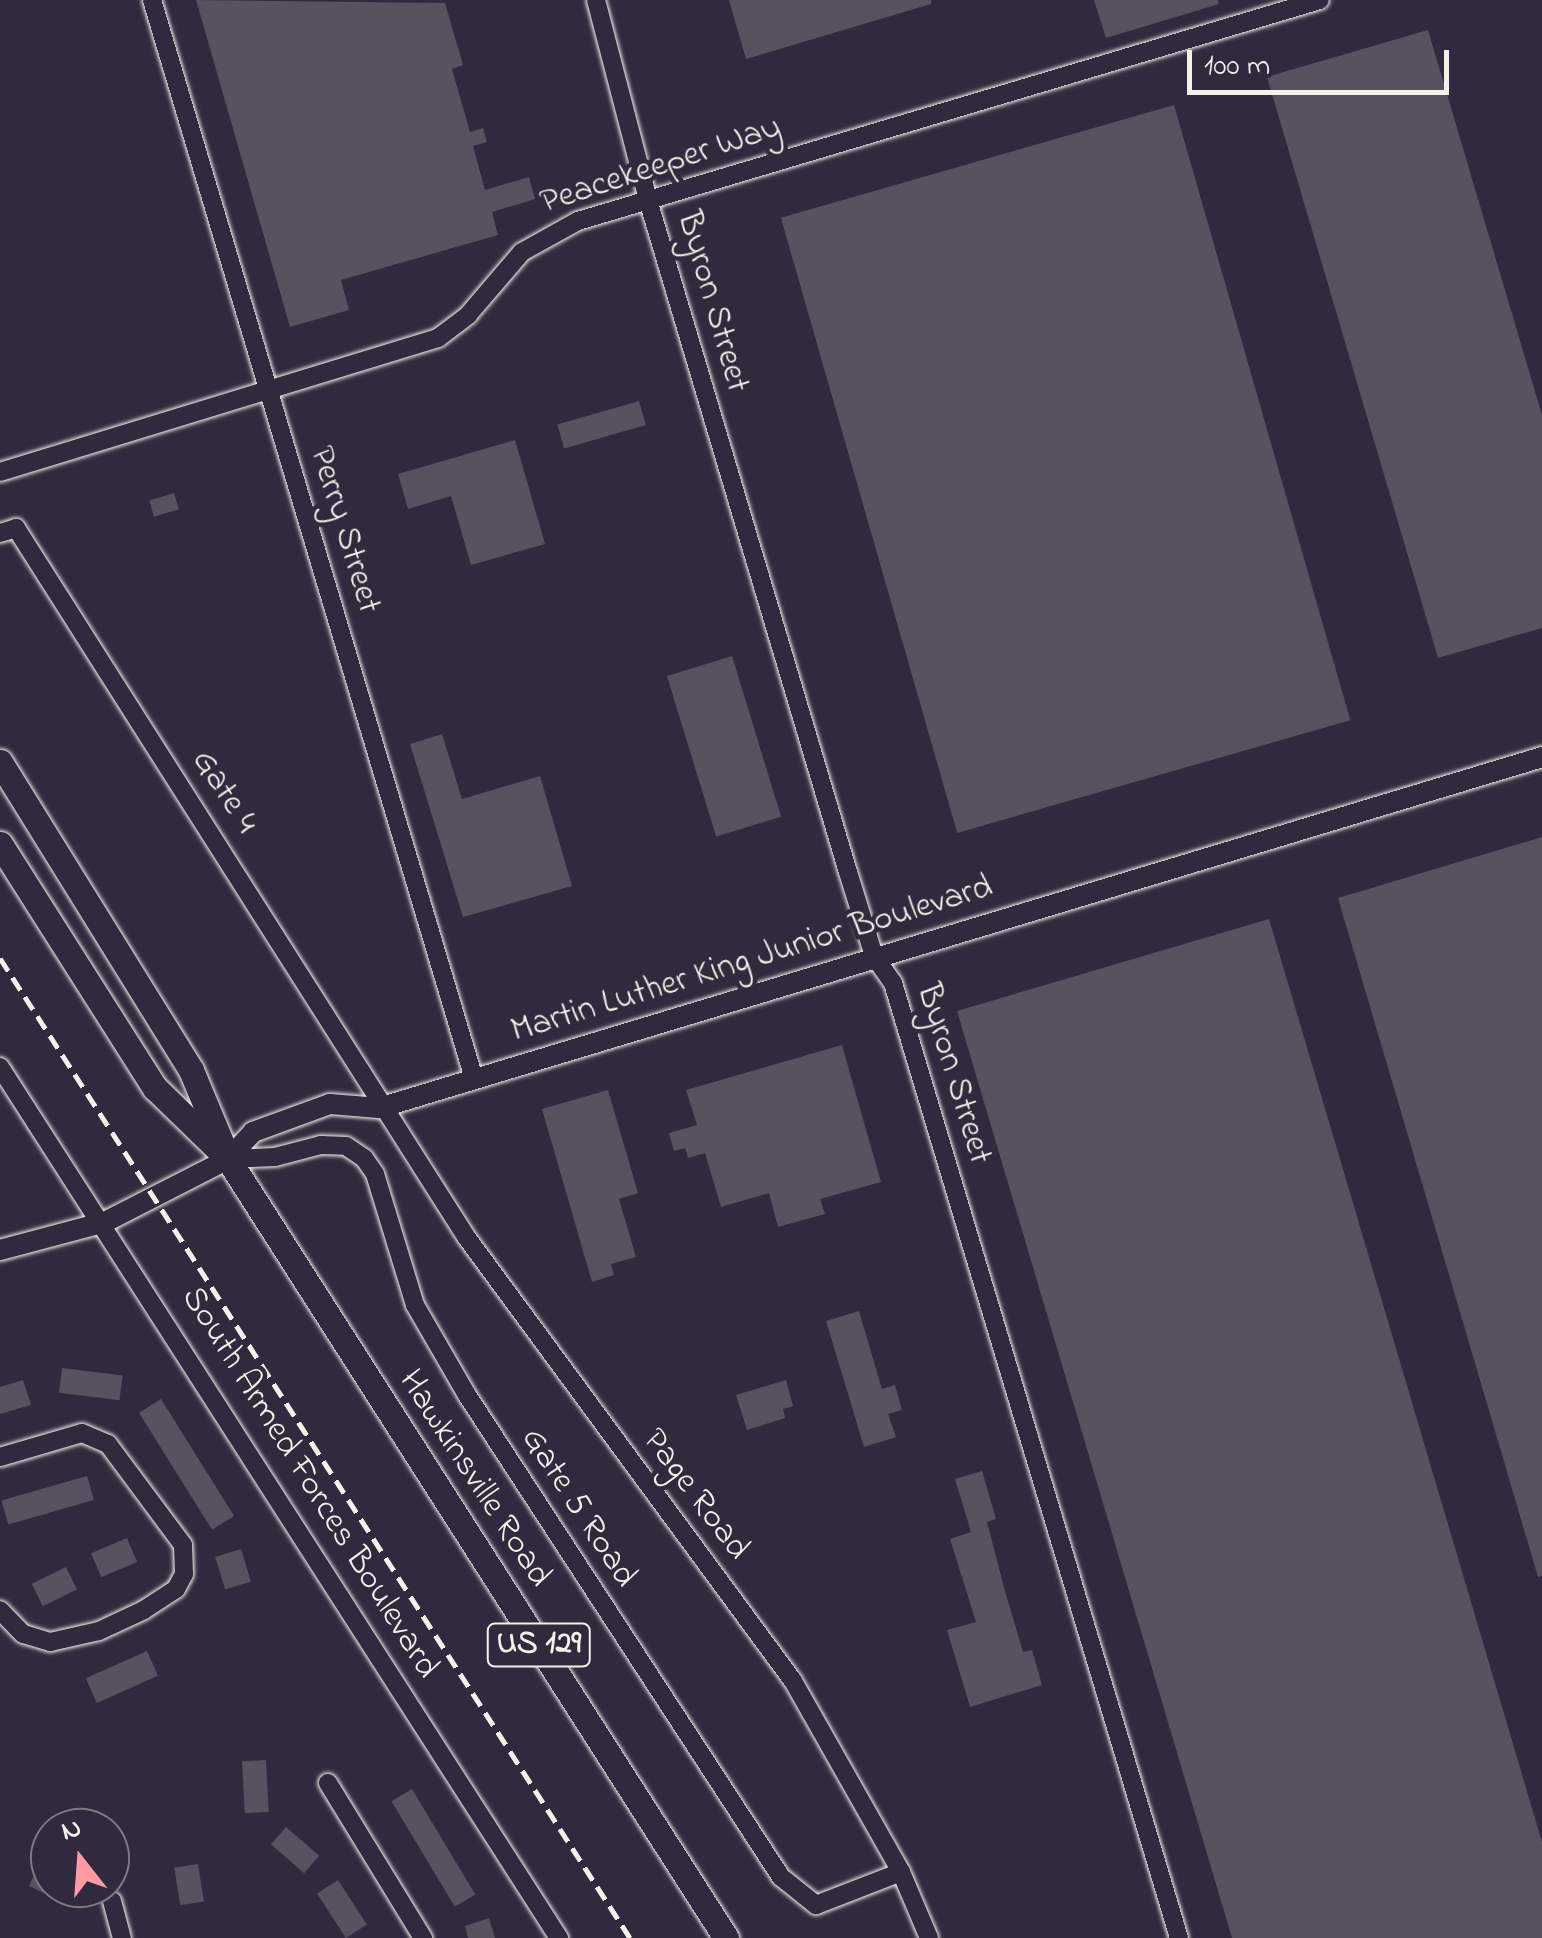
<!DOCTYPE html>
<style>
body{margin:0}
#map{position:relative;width:1542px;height:1938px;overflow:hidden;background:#2f2a3d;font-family:"Indie Flower",sans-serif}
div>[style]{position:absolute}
.building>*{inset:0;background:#56525f;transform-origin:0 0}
.roads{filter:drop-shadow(0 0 2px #f4f1e8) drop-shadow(0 0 2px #f4f1e8)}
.minor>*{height:18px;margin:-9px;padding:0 9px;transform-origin:9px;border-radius:9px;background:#2f2a3d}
.tertiary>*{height:20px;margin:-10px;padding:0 10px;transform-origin:10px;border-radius:10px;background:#2f2a3d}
.primary>*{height:25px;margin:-12.5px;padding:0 12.5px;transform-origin:12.5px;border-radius:12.5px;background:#2f2a3d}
.rail>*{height:5px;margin-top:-2.5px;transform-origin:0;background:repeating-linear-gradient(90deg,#f4f1e8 0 15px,transparent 0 23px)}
span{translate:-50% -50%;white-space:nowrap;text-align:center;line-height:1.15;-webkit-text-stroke:9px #2f2a3d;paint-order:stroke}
.shield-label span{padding:2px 8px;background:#2f2a3d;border:2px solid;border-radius:8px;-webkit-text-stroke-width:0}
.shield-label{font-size:32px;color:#f4f1e8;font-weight:700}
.street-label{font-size:35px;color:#f4f1e8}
.north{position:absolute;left:30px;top:1808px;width:100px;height:100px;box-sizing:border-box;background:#2f2a3d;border:2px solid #7e7a81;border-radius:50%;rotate:343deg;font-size:28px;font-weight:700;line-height:40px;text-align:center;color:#f4f1e8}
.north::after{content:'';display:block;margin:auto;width:35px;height:45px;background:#ff9aa2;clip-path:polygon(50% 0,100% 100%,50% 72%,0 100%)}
.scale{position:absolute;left:1187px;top:50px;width:262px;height:45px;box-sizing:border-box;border:5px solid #f4f1e8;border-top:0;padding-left:12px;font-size:30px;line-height:35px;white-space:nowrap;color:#f4f1e8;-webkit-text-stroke:8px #2f2a3d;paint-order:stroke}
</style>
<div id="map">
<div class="building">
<i style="clip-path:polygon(196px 0,445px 3px,463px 65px,452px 69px,470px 132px,483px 128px,487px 142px,473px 146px,485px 190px,529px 177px,535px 199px,492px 212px,498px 235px,341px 280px,349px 310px,290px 327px)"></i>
<i style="clip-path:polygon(729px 0,931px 0,931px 4px,746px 59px)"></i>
<i style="clip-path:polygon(1094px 0,1218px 0,1219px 4px,1106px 38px)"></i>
<i style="clip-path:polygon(1428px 30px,1542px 415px,1542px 628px,1438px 658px,1267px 77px)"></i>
<i style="left:1174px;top:105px;width:640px;height:409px;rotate:74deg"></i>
<i style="left:639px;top:401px;width:25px;height:85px;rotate:74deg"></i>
<i style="clip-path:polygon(515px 440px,545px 544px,471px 565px,451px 496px,408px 509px,398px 474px)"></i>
<i style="left:174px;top:493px;width:17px;height:26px;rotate:73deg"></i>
<i style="left:732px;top:656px;width:168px;height:68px;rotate:73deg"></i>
<i style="clip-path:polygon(442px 734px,462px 799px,540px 776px,572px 886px,463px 917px,410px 744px)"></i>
<i style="clip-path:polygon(1542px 837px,1542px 1576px,1538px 1577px,1338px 898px)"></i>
<i style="clip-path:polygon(1269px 919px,1542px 1842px,1542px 1938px,1232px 1938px,957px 1011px)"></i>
<i style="clip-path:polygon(842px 1045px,881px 1182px,820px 1199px,825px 1214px,778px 1227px,769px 1193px,721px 1207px,705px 1153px,688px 1158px,685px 1148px,674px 1151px,669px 1133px,697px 1125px,686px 1090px)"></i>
<i style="clip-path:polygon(608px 1090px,638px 1193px,619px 1199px,636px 1257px,611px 1264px,614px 1275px,592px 1282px,542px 1109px)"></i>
<i style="clip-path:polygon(859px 1311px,882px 1389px,895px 1385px,902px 1410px,888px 1414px,896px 1437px,864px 1447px,826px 1321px)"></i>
<i style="left:62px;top:1368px;width:61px;height:25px;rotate:7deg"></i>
<i style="clip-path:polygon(23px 1380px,31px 1405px,0 1414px,0 1387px)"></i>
<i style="clip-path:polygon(786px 1380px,793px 1406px,783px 1409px,785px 1418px,747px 1430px,736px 1395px)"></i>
<i style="left:161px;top:1399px;width:138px;height:26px;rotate:58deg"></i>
<i style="clip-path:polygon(982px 1471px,996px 1519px,987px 1522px,1005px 1591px,1023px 1652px,1032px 1650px,1042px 1685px,970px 1707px,947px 1630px,976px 1622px,950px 1539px,971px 1532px,955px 1479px)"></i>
<i style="left:87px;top:1476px;width:25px;height:89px;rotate:74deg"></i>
<i style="left:127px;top:1538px;width:26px;height:39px;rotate:67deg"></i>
<i style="left:241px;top:1549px;width:34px;height:27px;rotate:73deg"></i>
<i style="left:66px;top:1567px;width:25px;height:38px;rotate:64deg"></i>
<i style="left:147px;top:1651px;width:27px;height:67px;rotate:66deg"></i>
<i style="left:266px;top:1760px;width:52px;height:24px;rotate:87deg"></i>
<i style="left:412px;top:1789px;width:123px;height:24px;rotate:59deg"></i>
<i style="left:286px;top:1827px;width:44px;height:23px;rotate:41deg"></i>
<i style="clip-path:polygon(50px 1841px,50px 1896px,29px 1886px)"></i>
<i style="left:198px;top:1864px;width:38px;height:24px;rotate:81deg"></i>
<i style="left:338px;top:1880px;width:53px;height:25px;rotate:57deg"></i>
<i style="clip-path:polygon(489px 1918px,495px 1938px,468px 1938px,465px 1926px)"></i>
</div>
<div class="roads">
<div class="minor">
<i style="left:152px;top:0;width:1126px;rotate:73.38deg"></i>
<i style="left:596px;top:0;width:207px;rotate:75.4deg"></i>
<i style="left:648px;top:200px;width:701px;rotate:73.43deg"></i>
<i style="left:848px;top:872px;width:88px;rotate:72.8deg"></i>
<i style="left:874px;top:956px;width:33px;rotate:55deg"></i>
<i style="left:893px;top:983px;width:997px;rotate:73.33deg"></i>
<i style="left:0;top:472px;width:458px;rotate:-17deg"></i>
<i style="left:438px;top:338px;width:38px;rotate:-37deg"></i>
<i style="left:468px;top:315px;width:83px;rotate:-49.4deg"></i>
<i style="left:522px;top:252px;width:64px;rotate:-29deg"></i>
<i style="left:578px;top:221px;width:774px;rotate:-16.59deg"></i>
<i style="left:0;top:533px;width:17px;rotate:-17deg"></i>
<i style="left:16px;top:528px;width:841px;rotate:57.58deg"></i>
<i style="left:467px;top:1238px;width:550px;rotate:53.65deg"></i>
<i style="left:793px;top:1681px;width:219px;rotate:60.5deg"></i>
<i style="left:901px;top:1872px;width:72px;rotate:67deg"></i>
<i style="left:0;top:1067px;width:1035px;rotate:57.31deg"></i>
<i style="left:228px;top:1159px;width:47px;rotate:-2.4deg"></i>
<i style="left:275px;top:1157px;width:48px;rotate:-14.6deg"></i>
<i style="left:321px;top:1145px;width:25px;rotate:2deg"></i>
<i style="left:346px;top:1146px;width:22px;rotate:34deg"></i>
<i style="left:364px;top:1158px;width:19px;rotate:55deg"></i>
<i style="left:375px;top:1174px;width:137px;rotate:73deg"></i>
<i style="left:415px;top:1305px;width:104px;rotate:60deg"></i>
<i style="left:467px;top:1395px;width:575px;rotate:56.92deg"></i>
<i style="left:781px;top:1877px;width:45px;rotate:38.7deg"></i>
<i style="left:816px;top:1905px;width:91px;rotate:-21.2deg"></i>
<i style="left:0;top:1457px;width:85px;rotate:-16.3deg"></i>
<i style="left:82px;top:1433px;width:28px;rotate:23deg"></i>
<i style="left:108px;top:1444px;width:126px;rotate:53.4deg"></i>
<i style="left:183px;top:1545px;width:29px;rotate:88deg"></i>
<i style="left:184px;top:1574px;width:17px;rotate:118deg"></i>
<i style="left:176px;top:1589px;width:38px;rotate:147deg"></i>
<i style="left:144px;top:1610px;width:50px;rotate:155deg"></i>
<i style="left:99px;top:1631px;width:50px;rotate:167.3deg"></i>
<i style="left:50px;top:1642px;width:28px;rotate:-163deg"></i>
<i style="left:23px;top:1634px;width:33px;rotate:-134deg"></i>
<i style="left:328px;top:1783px;width:182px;rotate:58.5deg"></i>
<i style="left:112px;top:1901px;width:38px;rotate:75deg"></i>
</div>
<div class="tertiary">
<i style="left:0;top:1250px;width:109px;rotate:-14.9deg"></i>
<i style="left:105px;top:1222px;width:138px;rotate:-27.1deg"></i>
<i style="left:228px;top:1159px;width:37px;rotate:-47deg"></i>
<i style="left:253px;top:1132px;width:82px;rotate:-20deg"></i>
<i style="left:330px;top:1104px;width:49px;rotate:4.7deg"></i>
<i style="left:379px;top:1108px;width:1215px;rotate:-16.79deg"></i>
</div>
<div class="primary">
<i style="left:0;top:762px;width:362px;rotate:58.2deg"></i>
<i style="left:191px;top:1070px;width:96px;rotate:67.4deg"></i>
<i style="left:228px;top:1159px;width:925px;rotate:57.41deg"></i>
<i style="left:0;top:844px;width:289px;rotate:57.6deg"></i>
<i style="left:155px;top:1088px;width:92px;rotate:44.1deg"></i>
</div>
</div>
<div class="rail">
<i style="left:0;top:958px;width:1165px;rotate:57.26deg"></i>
</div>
<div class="shield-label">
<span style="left:539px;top:1645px">US 129</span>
</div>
<div class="street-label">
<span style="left:661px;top:166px;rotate:-18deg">Peacekeeper Way</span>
<span style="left:712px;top:302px;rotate:74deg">Byron Street</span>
<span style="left:344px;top:530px;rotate:73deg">Perry Street</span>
<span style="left:224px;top:792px;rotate:57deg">Gate 4</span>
<span style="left:752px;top:960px;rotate:-17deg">Martin Luther King Junior Boulevard</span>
<span style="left:953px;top:1074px;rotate:73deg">Byron Street</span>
<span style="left:474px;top:1479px;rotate:57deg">Hawkinsville Road</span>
<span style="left:309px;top:1483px;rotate:58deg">South Armed Forces Boulevard</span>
<span style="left:695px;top:1495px;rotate:53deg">Page Road</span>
<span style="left:578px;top:1508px;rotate:57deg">Gate 5 Road</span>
</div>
<div class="north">N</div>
<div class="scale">100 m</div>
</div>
